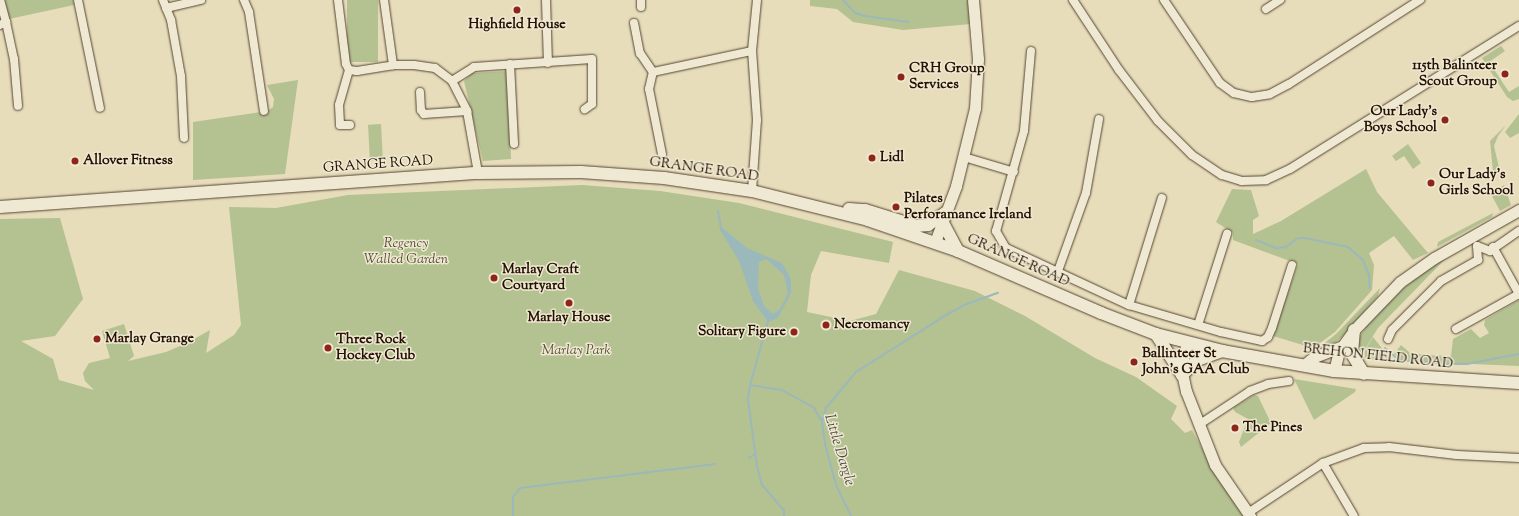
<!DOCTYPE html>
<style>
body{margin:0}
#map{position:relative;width:1519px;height:516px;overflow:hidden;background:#e7ddbb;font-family:"Sorts Mill Goudy",serif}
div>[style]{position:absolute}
.green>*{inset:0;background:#b4c191;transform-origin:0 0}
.water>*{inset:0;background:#9bb9ba}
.stream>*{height:2px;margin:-1px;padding:0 1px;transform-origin:1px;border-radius:1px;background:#9bb9ba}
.roads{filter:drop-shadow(0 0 1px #554430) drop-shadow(0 0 1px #554430)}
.minor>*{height:8px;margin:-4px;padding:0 4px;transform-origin:4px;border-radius:4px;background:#efe9d3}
.tertiary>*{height:11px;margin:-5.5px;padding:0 5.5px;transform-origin:5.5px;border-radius:5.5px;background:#efe9d3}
.secondary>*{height:12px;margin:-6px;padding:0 6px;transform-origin:6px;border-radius:6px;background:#efe9d3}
.dots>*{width:11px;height:11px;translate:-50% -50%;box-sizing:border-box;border:2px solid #efe9d3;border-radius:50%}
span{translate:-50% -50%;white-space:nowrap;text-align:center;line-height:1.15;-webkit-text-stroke:3px #efe9d3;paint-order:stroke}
.poi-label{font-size:14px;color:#241101;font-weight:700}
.right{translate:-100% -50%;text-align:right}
.left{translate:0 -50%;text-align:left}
.street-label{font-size:14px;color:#241101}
.park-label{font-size:14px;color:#564f33;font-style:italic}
.water-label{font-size:15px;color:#4e4c42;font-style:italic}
</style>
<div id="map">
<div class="green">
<i style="clip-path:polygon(5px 0,73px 0,74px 5px,9px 19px)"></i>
<i style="left:347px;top:0;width:31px;height:62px"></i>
<i style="clip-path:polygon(810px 0,968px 0,971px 24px,903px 30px,853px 22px,837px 9px,810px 6px)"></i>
<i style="clip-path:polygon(1501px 46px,1505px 51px,1489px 62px,1509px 92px,1519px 86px,1519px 99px,1513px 101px,1507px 97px,1482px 58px)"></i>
<i style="clip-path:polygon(508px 71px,511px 159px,483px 161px,464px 81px,472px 73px)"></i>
<i style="clip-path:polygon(298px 80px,285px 174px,193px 180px,193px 122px,268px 111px,273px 107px,274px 99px,267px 85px)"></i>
<i style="clip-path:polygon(1519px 114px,1519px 133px,1510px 138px,1505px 132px)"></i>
<i style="left:381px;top:124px;width:36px;height:13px;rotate:87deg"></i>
<i style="clip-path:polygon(1506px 125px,1498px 136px,1494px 146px,1500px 172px,1493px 171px,1490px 141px)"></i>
<i style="clip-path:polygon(1408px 144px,1421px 163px,1413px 169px,1404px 156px,1396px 161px,1392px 156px)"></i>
<i style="clip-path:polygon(1366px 169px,1377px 192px,1428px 253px,1413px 260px,1394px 236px,1369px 253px,1374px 265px,1372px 290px,1335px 332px,1313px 348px,1273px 336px,1298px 264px,1233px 240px,1233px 233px,1216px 222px,1232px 189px,1251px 190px,1259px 216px,1253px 220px,1253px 234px,1281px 221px)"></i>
<i style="clip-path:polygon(582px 185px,660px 191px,739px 203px,893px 242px,889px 263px,821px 251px,811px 275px,807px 312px,850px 321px,876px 314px,899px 270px,975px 291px,1025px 316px,1095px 358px,1136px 377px,1177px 406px,1171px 419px,1185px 433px,1192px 430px,1212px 467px,1245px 516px,0 516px,0 219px,60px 218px,83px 299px,55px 336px,21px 341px,53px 359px,59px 380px,94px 390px,85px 381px,83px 373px,89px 363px,110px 358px,102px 331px,124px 324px,134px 356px,128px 361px,166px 352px,187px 343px,210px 330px,206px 353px,234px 335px,241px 325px,229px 207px,276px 208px,348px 195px)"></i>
<i style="clip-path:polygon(1504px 185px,1511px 205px,1500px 211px,1491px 194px)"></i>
<i style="clip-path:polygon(1493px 213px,1492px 217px,1437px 247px,1438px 242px)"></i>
<i style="clip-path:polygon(1448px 256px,1378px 328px,1359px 359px,1356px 351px,1357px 341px,1371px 319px,1415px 277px)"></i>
<i style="clip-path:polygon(1380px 288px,1378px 296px,1342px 337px,1325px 350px,1322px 345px,1336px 334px)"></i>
<i style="clip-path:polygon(1519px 300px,1519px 366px,1402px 361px,1394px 354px,1401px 345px,1409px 352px,1424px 355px,1451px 356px,1453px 339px,1471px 329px,1480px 338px,1489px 333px,1484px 325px,1485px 320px)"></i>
<i style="clip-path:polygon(1373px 337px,1392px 361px,1391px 363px,1365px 358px,1364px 352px)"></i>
<i style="clip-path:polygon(1294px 379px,1356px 389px,1355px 392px,1314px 420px)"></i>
<i style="clip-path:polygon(1254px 395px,1258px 396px,1271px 423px,1241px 447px,1239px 442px,1248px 419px,1235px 412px,1233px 408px)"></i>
</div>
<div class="water">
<i style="clip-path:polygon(evenodd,720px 226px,747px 248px,782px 263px,791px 279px,791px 293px,778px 318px,768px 322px,753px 301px,739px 261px,720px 230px,720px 226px,766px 259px,784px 275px,788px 293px,780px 309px,773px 314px,764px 306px,758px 288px,759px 262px,766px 259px)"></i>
</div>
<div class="stream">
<i style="left:843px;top:0;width:18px;rotate:47deg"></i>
<i style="left:855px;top:13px;width:10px;rotate:17deg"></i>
<i style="left:865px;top:16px;width:44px;rotate:7.8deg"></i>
<i style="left:718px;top:211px;width:17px;rotate:80deg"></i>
<i style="left:1256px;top:240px;width:22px;rotate:22deg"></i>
<i style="left:1276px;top:248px;width:10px;rotate:-6deg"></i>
<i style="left:1286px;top:247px;width:15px;rotate:-37deg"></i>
<i style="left:1298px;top:238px;width:7px"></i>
<i style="left:1305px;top:238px;width:44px;rotate:11.8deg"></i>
<i style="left:1348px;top:247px;width:20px;rotate:41deg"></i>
<i style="left:1363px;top:260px;width:16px;rotate:68deg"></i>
<i style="left:1369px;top:275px;width:13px;rotate:86deg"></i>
<i style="left:768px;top:321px;width:66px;rotate:105.7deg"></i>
<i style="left:750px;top:385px;width:32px;rotate:9deg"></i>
<i style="left:782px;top:390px;width:37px;rotate:29deg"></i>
<i style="left:814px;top:408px;width:16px;rotate:60deg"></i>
<i style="left:822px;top:422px;width:22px;rotate:82deg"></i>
<i style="left:825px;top:444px;width:42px;rotate:75deg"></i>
<i style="left:836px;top:485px;width:34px;rotate:64deg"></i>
<i style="left:1385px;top:348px;width:18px;rotate:41deg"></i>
<i style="left:1399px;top:360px;width:47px;rotate:4.9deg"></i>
<i style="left:1446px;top:364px;width:21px"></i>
<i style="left:1467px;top:364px;width:53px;rotate:-10.9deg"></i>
<i style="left:750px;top:385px;width:15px;rotate:98deg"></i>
<i style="left:748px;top:400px;width:67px;rotate:82.2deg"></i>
<i style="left:757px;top:466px;width:20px;rotate:75deg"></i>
<i style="left:762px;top:485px;width:33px;rotate:49deg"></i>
<i style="left:784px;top:510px;width:6px;rotate:90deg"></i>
<i style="left:822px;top:422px;width:15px;rotate:-74deg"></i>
<i style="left:826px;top:408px;width:47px;rotate:-50.2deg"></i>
<i style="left:856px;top:372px;width:107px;rotate:-32.3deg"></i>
<i style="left:946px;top:315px;width:24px;rotate:-28deg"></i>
<i style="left:967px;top:304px;width:33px;rotate:-20deg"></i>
<i style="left:749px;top:458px;width:7px;rotate:-34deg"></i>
<i style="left:513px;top:516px;width:19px;rotate:-90deg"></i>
<i style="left:513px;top:497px;width:11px;rotate:-52deg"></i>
<i style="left:520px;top:488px;width:197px;rotate:-7deg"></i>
</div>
<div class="roads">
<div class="minor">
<i style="left:78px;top:0;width:110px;rotate:78.5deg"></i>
<i style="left:163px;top:0;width:22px;rotate:68deg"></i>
<i style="left:171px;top:20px;width:57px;rotate:79.9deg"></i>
<i style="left:181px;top:76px;width:62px;rotate:87.2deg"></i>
<i style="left:244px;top:0;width:13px;rotate:67deg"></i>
<i style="left:249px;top:12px;width:100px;rotate:81.4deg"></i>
<i style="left:338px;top:0;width:64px;rotate:82.9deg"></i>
<i style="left:346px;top:64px;width:7px;rotate:63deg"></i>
<i style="left:384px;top:0;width:66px;rotate:82.1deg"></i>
<i style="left:546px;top:0;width:63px;rotate:88.2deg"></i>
<i style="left:641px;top:0;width:7px;rotate:90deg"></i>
<i style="left:1073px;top:0;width:84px;rotate:56.7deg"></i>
<i style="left:1119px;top:70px;width:64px;rotate:52.6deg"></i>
<i style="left:1158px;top:121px;width:48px;rotate:45deg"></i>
<i style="left:1192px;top:155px;width:36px;rotate:34deg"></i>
<i style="left:1222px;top:175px;width:21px;rotate:17deg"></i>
<i style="left:1242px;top:181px;width:24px;rotate:-2deg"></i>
<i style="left:1266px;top:180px;width:26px;rotate:-25deg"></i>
<i style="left:1290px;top:169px;width:270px;rotate:-32deg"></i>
<i style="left:1164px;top:0;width:100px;rotate:56deg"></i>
<i style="left:1220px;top:83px;width:17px;rotate:36deg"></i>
<i style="left:1234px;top:93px;width:18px;rotate:13deg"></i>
<i style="left:1252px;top:97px;width:18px;rotate:-9deg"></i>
<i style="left:1270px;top:94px;width:21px;rotate:-28deg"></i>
<i style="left:1289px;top:84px;width:156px;rotate:-32.7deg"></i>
<i style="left:166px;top:8px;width:36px;rotate:-13deg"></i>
<i style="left:1266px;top:9px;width:17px;rotate:-33deg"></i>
<i style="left:6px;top:22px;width:38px;rotate:78deg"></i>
<i style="left:14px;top:59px;width:47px;rotate:85.1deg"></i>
<i style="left:634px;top:23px;width:31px;rotate:79deg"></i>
<i style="left:640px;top:53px;width:23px;rotate:56deg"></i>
<i style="left:0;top:25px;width:7px;rotate:-27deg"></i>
<i style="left:6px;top:22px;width:23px;rotate:-105deg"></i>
<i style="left:1031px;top:51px;width:80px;rotate:95deg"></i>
<i style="left:1024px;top:131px;width:104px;rotate:105.6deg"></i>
<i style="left:996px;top:231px;width:20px;rotate:60deg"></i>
<i style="left:1006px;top:248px;width:136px;rotate:24.9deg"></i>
<i style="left:1129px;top:305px;width:96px;rotate:16.4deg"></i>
<i style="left:1221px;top:332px;width:42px;rotate:12.4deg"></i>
<i style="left:1262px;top:341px;width:7px;rotate:-34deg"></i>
<i style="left:1268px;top:337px;width:10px;rotate:-66deg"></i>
<i style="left:1272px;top:328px;width:66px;rotate:-72.4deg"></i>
<i style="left:510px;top:64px;width:80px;rotate:87.1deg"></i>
<i style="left:349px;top:70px;width:8px;rotate:7deg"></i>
<i style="left:357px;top:71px;width:36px;rotate:-9deg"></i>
<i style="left:393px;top:65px;width:21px"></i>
<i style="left:414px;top:65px;width:21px;rotate:8deg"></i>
<i style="left:435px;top:68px;width:21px;rotate:37deg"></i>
<i style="left:452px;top:81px;width:34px;rotate:63deg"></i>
<i style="left:467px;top:111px;width:63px;rotate:79.9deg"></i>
<i style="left:349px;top:70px;width:36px;rotate:106deg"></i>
<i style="left:339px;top:105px;width:20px;rotate:87deg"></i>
<i style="left:340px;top:125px;width:10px"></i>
<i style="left:452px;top:81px;width:26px;rotate:-32deg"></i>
<i style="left:474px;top:67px;width:118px;rotate:-3.9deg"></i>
<i style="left:592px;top:59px;width:45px;rotate:90deg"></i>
<i style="left:592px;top:104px;width:9px;rotate:144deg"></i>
<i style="left:420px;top:92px;width:18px;rotate:87deg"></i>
<i style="left:421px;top:110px;width:5px;rotate:53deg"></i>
<i style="left:424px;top:114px;width:43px;rotate:-4deg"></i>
<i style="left:662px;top:154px;width:66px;rotate:-101.3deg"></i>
<i style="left:649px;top:89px;width:17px;rotate:-77deg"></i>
<i style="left:653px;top:72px;width:101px;rotate:-12deg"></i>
<i style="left:964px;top:157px;width:52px;rotate:16.7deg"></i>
<i style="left:752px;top:191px;width:71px;rotate:-86deg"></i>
<i style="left:757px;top:120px;width:69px;rotate:-94.1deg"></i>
<i style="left:752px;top:51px;width:51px;rotate:-84.4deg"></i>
<i style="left:1493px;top:247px;width:54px;rotate:61deg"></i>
<i style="left:1058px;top:271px;width:83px;rotate:-70.3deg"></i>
<i style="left:1086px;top:193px;width:75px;rotate:-80deg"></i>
<i style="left:1129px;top:305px;width:112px;rotate:-72.9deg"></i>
<i style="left:1198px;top:325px;width:96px;rotate:-72.3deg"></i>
<i style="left:1456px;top:329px;width:72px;rotate:-29.1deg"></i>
<i style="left:1388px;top:339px;width:10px;rotate:-66deg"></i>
<i style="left:1392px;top:330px;width:69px;rotate:-45deg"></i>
<i style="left:1441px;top:281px;width:43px;rotate:-29.6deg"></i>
<i style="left:1478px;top:260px;width:14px;rotate:-94deg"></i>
<i style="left:1477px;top:246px;width:14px;rotate:21deg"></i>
<i style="left:1490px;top:251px;width:35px;rotate:-35deg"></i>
<i style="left:1200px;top:424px;width:60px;rotate:-33.4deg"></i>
<i style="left:1250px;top:391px;width:19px;rotate:-21deg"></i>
<i style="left:1268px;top:384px;width:21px;rotate:-8deg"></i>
<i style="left:1323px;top:463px;width:61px;rotate:59.7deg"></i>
<i style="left:1248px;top:513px;width:90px;rotate:-33.7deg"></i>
<i style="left:1323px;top:463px;width:44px;rotate:-20.1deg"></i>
<i style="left:1364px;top:448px;width:25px;rotate:-2deg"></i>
<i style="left:1389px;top:447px;width:68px;rotate:6.7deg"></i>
<i style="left:1457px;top:455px;width:62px;rotate:2.8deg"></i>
</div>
<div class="tertiary">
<i style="left:935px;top:242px;width:60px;rotate:-69.4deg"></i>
<i style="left:956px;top:186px;width:80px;rotate:-76.3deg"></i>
<i style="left:975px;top:108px;width:49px;rotate:-86.5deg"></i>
<i style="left:978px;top:59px;width:59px;rotate:-94.8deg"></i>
<i style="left:1187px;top:342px;width:27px;rotate:103deg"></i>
<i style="left:1181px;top:368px;width:24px;rotate:78deg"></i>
<i style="left:1186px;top:391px;width:79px;rotate:68.6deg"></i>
<i style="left:1215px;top:465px;width:62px;rotate:55.5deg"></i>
<i style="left:1304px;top:365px;width:13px;rotate:-39deg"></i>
<i style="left:1314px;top:357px;width:31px;rotate:-21deg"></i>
<i style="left:1334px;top:371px;width:21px;rotate:-76deg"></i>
<i style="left:1339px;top:351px;width:26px;rotate:-54deg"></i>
<i style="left:1354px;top:330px;width:66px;rotate:-46.2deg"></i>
<i style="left:1400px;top:282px;width:42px;rotate:-35.2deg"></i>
<i style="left:1434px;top:258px;width:98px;rotate:-29.5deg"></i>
</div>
<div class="secondary">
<i style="left:0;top:207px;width:479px;rotate:-4.1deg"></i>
<i style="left:478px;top:173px;width:103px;rotate:-0.6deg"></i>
<i style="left:581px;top:172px;width:83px;rotate:4.1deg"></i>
<i style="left:664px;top:178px;width:89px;rotate:8.4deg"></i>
<i style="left:752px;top:191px;width:120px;rotate:14deg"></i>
<i style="left:868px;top:220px;width:95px;rotate:19deg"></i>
<i style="left:958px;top:251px;width:156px;rotate:23.4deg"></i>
<i style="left:1101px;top:313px;width:59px;rotate:20.9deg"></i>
<i style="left:1156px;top:334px;width:68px;rotate:14.4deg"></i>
<i style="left:1222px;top:351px;width:114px;rotate:10.1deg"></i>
<i style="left:1334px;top:371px;width:185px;rotate:3.7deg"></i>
<i style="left:849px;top:209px;width:16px;rotate:4deg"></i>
<i style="left:865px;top:210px;width:54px;rotate:17.1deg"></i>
<i style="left:917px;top:226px;width:11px;rotate:-5deg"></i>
<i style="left:928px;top:225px;width:21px;rotate:-35deg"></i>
<i style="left:942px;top:221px;width:34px;rotate:62deg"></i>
<i style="left:1354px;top:330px;width:24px;rotate:95deg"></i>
<i style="left:1352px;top:354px;width:23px;rotate:59deg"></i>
<i style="left:1156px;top:334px;width:49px;rotate:57.6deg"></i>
<i style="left:1182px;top:375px;width:21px;rotate:-45deg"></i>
<i style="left:1197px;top:360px;width:27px;rotate:-20deg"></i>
</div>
</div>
<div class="dots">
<i style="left:517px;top:10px;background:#8f2418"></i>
<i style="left:1505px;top:74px;background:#8f2418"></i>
<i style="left:901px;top:77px;background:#8f2418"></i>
<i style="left:1445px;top:120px;background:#8f2418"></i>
<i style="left:872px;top:158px;background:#8f2418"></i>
<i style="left:75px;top:161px;background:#8f2418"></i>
<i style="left:1431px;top:183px;background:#8f2418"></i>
<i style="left:896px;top:207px;background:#8f2418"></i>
<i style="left:494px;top:278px;background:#8f2418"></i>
<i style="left:569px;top:303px;background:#8f2418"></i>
<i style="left:826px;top:325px;background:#8f2418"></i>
<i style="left:794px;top:332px;background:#8f2418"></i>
<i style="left:97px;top:339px;background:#8f2418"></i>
<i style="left:328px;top:348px;background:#8f2418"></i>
<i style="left:1134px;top:362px;background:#8f2418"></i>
<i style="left:1235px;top:428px;background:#8f2418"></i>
</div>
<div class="poi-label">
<span style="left:517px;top:25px">Highfield House</span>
<span class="right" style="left:1497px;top:74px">115th Balinteer<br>Scout Group</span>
<span class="left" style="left:909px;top:77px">CRH Group<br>Services</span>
<span class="right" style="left:1437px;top:120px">Our Lady's<br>Boys School</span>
<span class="left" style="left:880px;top:158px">Lidl</span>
<span class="left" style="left:83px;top:161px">Allover Fitness</span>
<span class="left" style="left:1439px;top:183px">Our Lady's<br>Girls School</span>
<span class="left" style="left:904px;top:207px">Pilates<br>Perforamance Ireland</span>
<span class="left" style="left:502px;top:278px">Marlay Craft<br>Courtyard</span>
<span style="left:569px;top:318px">Marlay House</span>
<span class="left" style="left:834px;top:325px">Necromancy</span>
<span class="right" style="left:786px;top:332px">Solitary Figure</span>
<span class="left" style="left:105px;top:339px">Marlay Grange</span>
<span class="left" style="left:336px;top:348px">Three Rock<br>Hockey Club</span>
<span class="left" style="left:1142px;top:362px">Ballinteer St<br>John's GAA Club</span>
<span class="left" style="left:1243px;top:428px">The Pines</span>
</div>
<div class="street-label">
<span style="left:378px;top:165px;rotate:-4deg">GRANGE ROAD</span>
<span style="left:704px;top:170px;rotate:8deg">GRANGE ROAD</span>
<span style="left:1018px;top:261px;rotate:24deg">GRANGE ROAD</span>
<span style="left:1378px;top:357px;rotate:6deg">BREHON FIELD ROAD</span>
</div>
<div class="park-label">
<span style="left:406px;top:252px">Regency<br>Walled Garden</span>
<span style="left:576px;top:351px">Marlay Park</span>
</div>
<div class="water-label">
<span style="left:839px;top:450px;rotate:73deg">Little Dargle</span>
</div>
</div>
